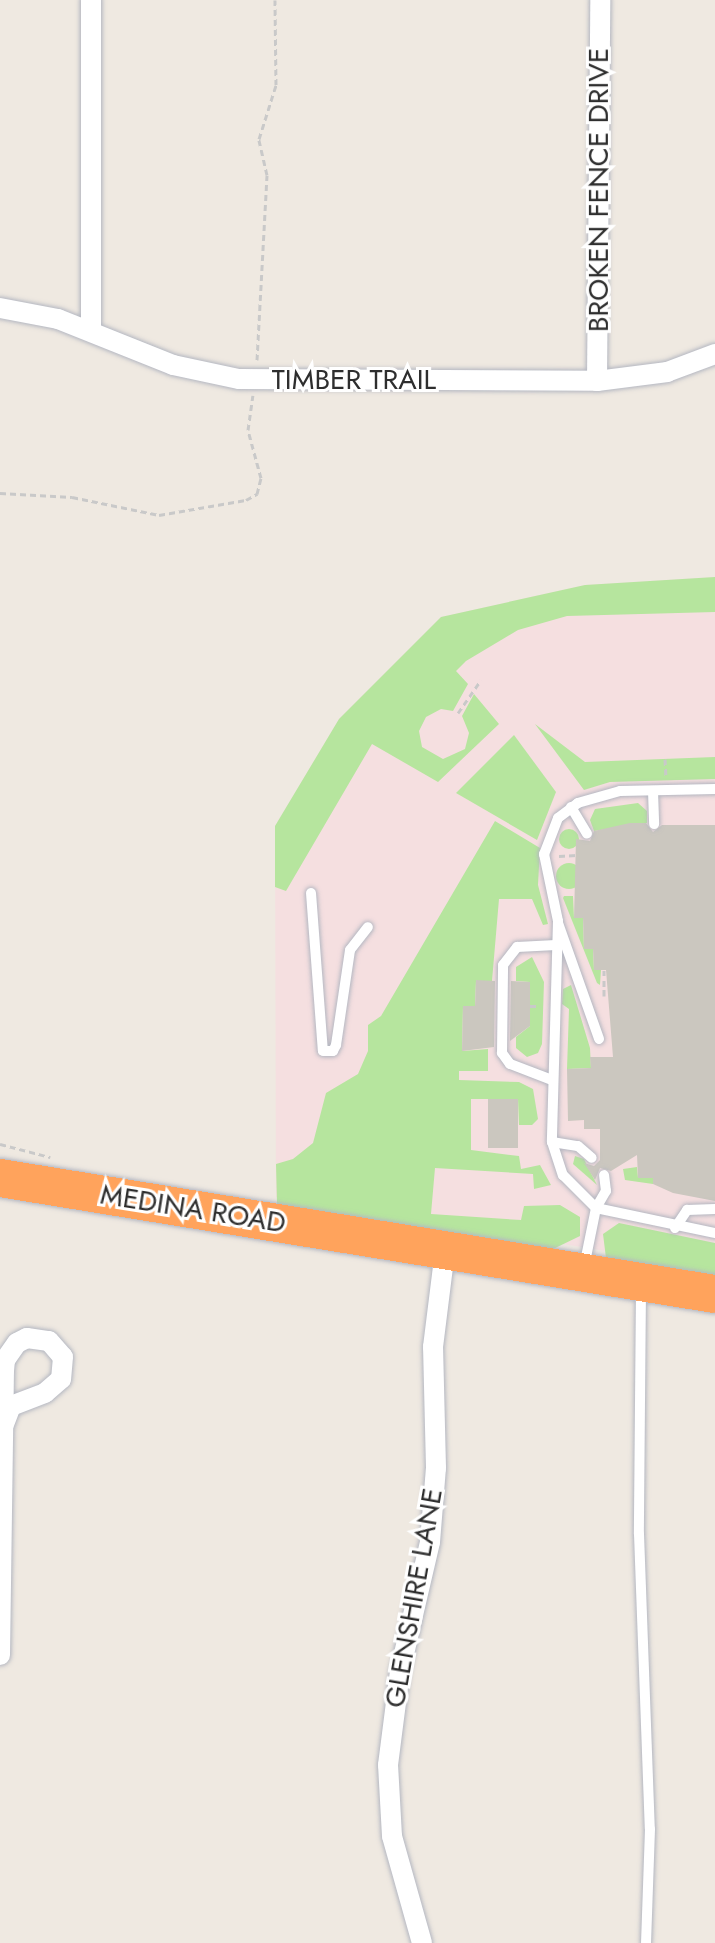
<!DOCTYPE html>
<style>
body{margin:0}
#map{position:relative;width:715px;height:1943px;overflow:hidden;background:#efe9e1;font-family:Jost,sans-serif}
div>[style]{position:absolute}
.medical>*{inset:0;background:#f5dfe0}
.green>*{inset:0;background:#b6e59e}
.round{border-radius:50%}
.building>*{inset:0;background:#cbc7bf;transform-origin:0 0}
.path>*{height:3px;margin-top:-1.5px;transform-origin:0;background:repeating-linear-gradient(90deg,#c9c9c9 0 6px,transparent 0 10px)}
.roads{filter:drop-shadow(0 0 2px #b4b7c1) drop-shadow(0 0 2px #b4b7c1)}
.lane>*{height:10px;margin:-5px;padding:0 5px;transform-origin:5px;border-radius:5px;background:#fff}
.street>*{height:20px;margin:-10px;padding:0 10px;transform-origin:10px;border-radius:10px;background:#fff}
.highway>*{height:38px;margin:-19px;padding:0 19px;transform-origin:19px;border-radius:19px;background:#ffa35c}
span{translate:-50% -50%;white-space:nowrap;text-align:center;line-height:1.15;-webkit-text-stroke:6px #fff;paint-order:stroke}
.street-label{font-size:28px;color:#2e2e2e}
</style>
<div id="map">
<div class="medical">
<i style="clip-path:polygon(715px 577px,715px 1269px,276px 1197px,275px 826px,339px 719px,441px 617px,585px 585px)"></i>
</div>
<div class="green">
<i style="clip-path:polygon(715px 577px,715px 612px,567px 616px,518px 630px,466px 661px,456px 671px,468px 684px,453px 711px,441px 709px,426px 717px,419px 731px,422px 747px,443px 759px,465px 749px,469px 733px,462px 716px,474px 694px,499px 724px,438px 782px,372px 744px,286px 891px,275px 887px,275px 826px,339px 719px,441px 617px,585px 585px)"></i>
<i style="clip-path:polygon(535px 724px,585px 762px,715px 757px,715px 779px,610px 782px,584px 790px)"></i>
<i style="clip-path:polygon(514px 735px,556px 792px,537px 840px,456px 793px)"></i>
<i style="clip-path:polygon(638px 803px,647px 811px,647px 823px,594px 831px,590px 820px,595px 809px)"></i>
<i style="clip-path:polygon(495px 821px,540px 848px,538px 885px,548px 924px,543px 925px,532px 899px,499px 899px,492px 981px,476px 981px,475px 1006px,463px 1007px,462px 1051px,488px 1049px,488px 1071px,459px 1071px,459px 1080px,519px 1082px,533px 1089px,538px 1119px,532px 1125px,519px 1125px,518px 1099px,471px 1099px,471px 1150px,519px 1156px,521px 1169px,540px 1165px,551px 1185px,534px 1189px,533px 1174px,435px 1168px,431px 1214px,521px 1220px,524px 1206px,560px 1205px,580px 1217px,580px 1236px,547px 1252px,277px 1205px,276px 1164px,293px 1159px,313px 1143px,326px 1093px,358px 1074px,368px 1051px,368px 1025px,381px 1016px)"></i>
<i class="round" style="left:559px;top:829px;width:20px;height:20px"></i>
<i class="round" style="left:556px;top:863px;width:26px;height:26px"></i>
<i style="clip-path:polygon(564px 896px,573px 896px,574px 918px,583px 918px,584px 949px,593px 949px,594px 970px,601px 970px,600px 985px,597px 983px,563px 898px)"></i>
<i style="clip-path:polygon(532px 957px,544px 982px,542px 1044px,538px 1053px,527px 1057px,516px 1048px,516px 1037px,530px 1026px,530px 982px,516px 981px,516px 967px)"></i>
<i style="clip-path:polygon(571px 985px,590px 1048px,591px 1068px,567px 1069px,569px 1009px,562px 1004px,563px 989px)"></i>
<i style="clip-path:polygon(575px 1156px,584px 1159px,597px 1185px,573px 1164px)"></i>
<i style="clip-path:polygon(637px 1167px,638px 1178px,653px 1178px,653px 1184px,625px 1180px,623px 1169px)"></i>
<i style="clip-path:polygon(619px 1223px,715px 1243px,715px 1280px,606px 1258px,603px 1234px)"></i>
</div>
<div class="building">
<i style="clip-path:polygon(630px 823px,646px 823px,653px 832px,662px 825px,715px 825px,715px 1201px,673px 1193px,653px 1184px,653px 1178px,638px 1178px,637px 1155px,611px 1171px,600px 1168px,595px 1180px,584px 1163px,594px 1166px,600px 1160px,600px 1129px,584px 1129px,584px 1120px,568px 1121px,567px 1069px,591px 1068px,590px 1057px,613px 1057px,606px 970px,594px 970px,593px 949px,584px 949px,583px 918px,574px 918px,576px 839px,590px 841px,594px 831px)"></i>
<i style="clip-path:polygon(476px 980px,495px 981px,494px 1047px,462px 1051px,463px 1006px,475px 1006px)"></i>
<i style="clip-path:polygon(511px 981px,530px 982px,530px 1026px,510px 1041px)"></i>
<i style="left:488px;top:1099px;width:30px;height:49px"></i>
</div>
<div class="path">
<i style="left:257px;top:360px;width:185px;rotate:-86.9deg"></i>
<i style="left:267px;top:175px;width:37px;rotate:-103deg"></i>
<i style="left:259px;top:139px;width:57px;rotate:-72.5deg"></i>
<i style="left:276px;top:85px;width:85px;rotate:-90.7deg"></i>
<i style="left:0;top:493px;width:72px;rotate:3.2deg"></i>
<i style="left:72px;top:497px;width:89px;rotate:11.7deg"></i>
<i style="left:159px;top:515px;width:88px;rotate:-9.8deg"></i>
<i style="left:246px;top:500px;width:13px;rotate:-29deg"></i>
<i style="left:257px;top:494px;width:16px;rotate:-76deg"></i>
<i style="left:261px;top:478px;width:50px;rotate:-105.2deg"></i>
<i style="left:248px;top:430px;width:35px;rotate:-82deg"></i>
<i style="left:458px;top:713px;width:40px;rotate:-55.1deg"></i>
<i style="left:665px;top:759px;width:18px;rotate:87deg"></i>
<i style="left:559px;top:856px;width:18px;rotate:-3deg"></i>
<i style="left:604px;top:970px;width:26px;rotate:90deg"></i>
<i style="left:530px;top:1006px;width:6px"></i>
<i style="left:0;top:1144px;width:52px;rotate:14.6deg"></i>
</div>
<div class="roads">
<div class="lane">
<i style="left:715px;top:789px;width:95px;rotate:178.8deg"></i>
<i style="left:620px;top:791px;width:44px;rotate:164.1deg"></i>
<i style="left:578px;top:803px;width:25px;rotate:143deg"></i>
<i style="left:558px;top:818px;width:39px;rotate:111deg"></i>
<i style="left:544px;top:854px;width:68px;rotate:78.2deg"></i>
<i style="left:558px;top:921px;width:221px;rotate:91.6deg"></i>
<i style="left:552px;top:1142px;width:35px;rotate:72deg"></i>
<i style="left:563px;top:1175px;width:47px;rotate:45deg"></i>
<i style="left:596px;top:1208px;width:122px;rotate:11.9deg"></i>
<i style="left:653px;top:791px;width:33px;rotate:88deg"></i>
<i style="left:571px;top:807px;width:31px;rotate:59deg"></i>
<i style="left:311px;top:893px;width:158px;rotate:85.7deg"></i>
<i style="left:323px;top:1051px;width:10px"></i>
<i style="left:333px;top:1051px;width:7px;rotate:-63deg"></i>
<i style="left:336px;top:1045px;width:96px;rotate:-81.6deg"></i>
<i style="left:350px;top:950px;width:29px;rotate:-52deg"></i>
<i style="left:558px;top:923px;width:123px;rotate:70.5deg"></i>
<i style="left:552px;top:1080px;width:45px;rotate:-159.1deg"></i>
<i style="left:510px;top:1064px;width:14px;rotate:-126deg"></i>
<i style="left:502px;top:1053px;width:88px;rotate:-89.3deg"></i>
<i style="left:503px;top:965px;width:23px;rotate:-52deg"></i>
<i style="left:517px;top:947px;width:39px;rotate:-3deg"></i>
<i style="left:552px;top:1142px;width:26px;rotate:9deg"></i>
<i style="left:578px;top:1146px;width:18px;rotate:41deg"></i>
<i style="left:675px;top:1228px;width:22px;rotate:-56deg"></i>
<i style="left:687px;top:1210px;width:28px;rotate:-2deg"></i>
<i style="left:584px;top:1267px;width:60px;rotate:-78.5deg"></i>
<i style="left:596px;top:1208px;width:20px;rotate:-60deg"></i>
<i style="left:606px;top:1191px;width:16px;rotate:-97deg"></i>
<i style="left:641px;top:1288px;width:246px;rotate:90.5deg"></i>
<i style="left:639px;top:1534px;width:295px;rotate:87.9deg"></i>
<i style="left:650px;top:1829px;width:114px;rotate:92deg"></i>
</div>
<div class="street">
<i style="left:91px;top:0;width:331px;rotate:90deg"></i>
<i style="left:0;top:308px;width:59px;rotate:10.7deg"></i>
<i style="left:58px;top:319px;width:124px;rotate:21.8deg"></i>
<i style="left:173px;top:365px;width:67px;rotate:12deg"></i>
<i style="left:239px;top:379px;width:358px;rotate:0.3deg"></i>
<i style="left:597px;top:381px;width:71px;rotate:-7.3deg"></i>
<i style="left:667px;top:372px;width:51px;rotate:-20.6deg"></i>
<i style="left:597px;top:381px;width:381px;rotate:-89.5deg"></i>
<i style="left:0;top:1655px;width:284px;rotate:-89.2deg"></i>
<i style="left:4px;top:1371px;width:11px;rotate:-85deg"></i>
<i style="left:5px;top:1360px;width:21px;rotate:-55deg"></i>
<i style="left:17px;top:1343px;width:11px;rotate:-27deg"></i>
<i style="left:27px;top:1338px;width:22px;rotate:8deg"></i>
<i style="left:49px;top:1341px;width:21px;rotate:49deg"></i>
<i style="left:63px;top:1357px;width:22px;rotate:95deg"></i>
<i style="left:61px;top:1379px;width:21px;rotate:139deg"></i>
<i style="left:45px;top:1393px;width:36px;rotate:159deg"></i>
<i style="left:11px;top:1406px;width:22px;rotate:111deg"></i>
<i style="left:422px;top:1943px;width:111px;rotate:-105.7deg"></i>
<i style="left:392px;top:1836px;width:71px;rotate:-93.2deg"></i>
<i style="left:388px;top:1765px;width:95px;rotate:-82.7deg"></i>
<i style="left:400px;top:1671px;width:132px;rotate:-76.9deg"></i>
<i style="left:430px;top:1542px;width:74px;rotate:-85.4deg"></i>
<i style="left:436px;top:1468px;width:121px;rotate:-91.4deg"></i>
<i style="left:433px;top:1347px;width:98px;rotate:-82.9deg"></i>
</div>
<div class="highway">
<i style="left:0;top:1178px;width:724px;rotate:9.22deg"></i>
</div>
</div>
<div class="street-label">
<span style="left:599px;top:190px;rotate:-90deg">BROKEN FENCE DRIVE</span>
<span style="left:354px;top:380px">TIMBER TRAIL</span>
<span style="left:193px;top:1209px;rotate:9deg">MEDINA ROAD</span>
<span style="left:414px;top:1598px;rotate:-80deg">GLENSHIRE LANE</span>
</div>
</div>
